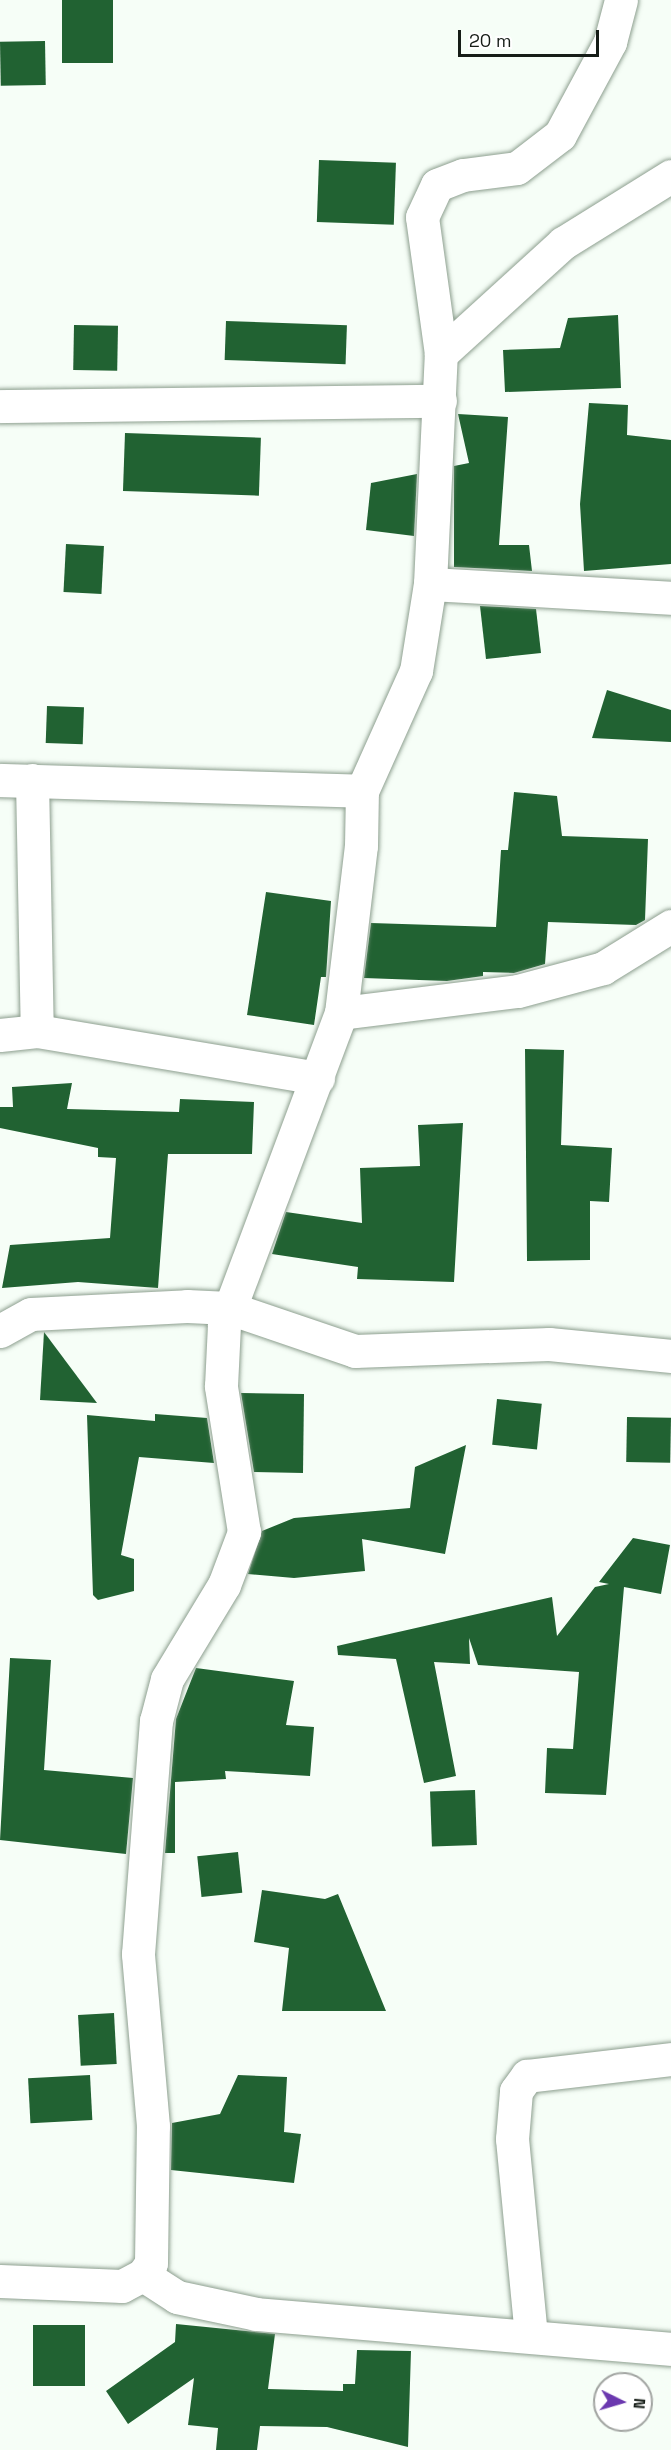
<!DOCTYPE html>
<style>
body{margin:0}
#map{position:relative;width:671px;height:2450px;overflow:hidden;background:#f6fef7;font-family:"Space Grotesk",sans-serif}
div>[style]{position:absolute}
.building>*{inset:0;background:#216232;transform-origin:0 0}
.roads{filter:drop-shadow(0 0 2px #8d9f8f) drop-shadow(0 0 2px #8d9f8f)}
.minor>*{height:33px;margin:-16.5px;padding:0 16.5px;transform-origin:16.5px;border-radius:16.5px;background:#fff}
span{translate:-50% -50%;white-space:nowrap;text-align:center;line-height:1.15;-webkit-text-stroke:6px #fff;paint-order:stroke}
.north{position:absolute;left:593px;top:2372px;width:60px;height:60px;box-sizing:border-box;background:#fff;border:2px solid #a2a5a2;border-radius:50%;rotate:95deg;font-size:16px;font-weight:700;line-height:24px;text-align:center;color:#161d17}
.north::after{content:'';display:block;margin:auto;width:21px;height:27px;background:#6b38af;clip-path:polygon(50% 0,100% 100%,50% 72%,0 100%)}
.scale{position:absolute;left:458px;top:30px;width:141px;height:27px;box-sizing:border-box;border:3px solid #161d17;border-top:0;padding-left:8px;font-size:18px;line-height:21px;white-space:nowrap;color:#161d17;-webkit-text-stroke:4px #fff;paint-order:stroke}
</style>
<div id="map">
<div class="building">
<i style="left:62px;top:0;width:51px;height:63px"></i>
<i style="left:45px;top:41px;width:44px;height:45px;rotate:89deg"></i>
<i style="left:319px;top:160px;width:77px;height:62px;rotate:2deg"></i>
<i style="clip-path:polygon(618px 315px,621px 388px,505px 392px,503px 350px,560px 348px,568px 318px)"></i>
<i style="left:226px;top:321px;width:121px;height:39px;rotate:2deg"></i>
<i style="left:74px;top:325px;width:44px;height:45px;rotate:1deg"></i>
<i style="clip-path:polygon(589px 403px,628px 405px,627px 435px,671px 440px,671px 564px,584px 571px,580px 504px)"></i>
<i style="clip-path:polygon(458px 414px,508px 417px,499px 545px,529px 545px,532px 571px,454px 567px,454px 466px,469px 463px)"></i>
<i style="left:125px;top:433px;width:136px;height:58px;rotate:2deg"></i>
<i style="clip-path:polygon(417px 474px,414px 536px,366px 530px,371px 483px)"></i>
<i style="left:66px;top:544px;width:38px;height:48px;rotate:3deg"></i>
<i style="clip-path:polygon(480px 606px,536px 609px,541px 653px,486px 659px)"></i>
<i style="clip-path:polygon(607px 690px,671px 710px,671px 742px,592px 738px)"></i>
<i style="left:47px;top:706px;width:37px;height:37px;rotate:2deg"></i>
<i style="clip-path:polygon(514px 792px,557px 796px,562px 836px,648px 839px,645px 920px,636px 925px,548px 922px,545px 964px,514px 973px,483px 972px,483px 976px,447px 981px,364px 978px,371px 923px,496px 927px,501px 850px,508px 850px)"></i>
<i style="clip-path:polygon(266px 892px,331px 901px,326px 977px,321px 977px,314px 1025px,247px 1015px)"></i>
<i style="clip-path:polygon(525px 1049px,564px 1050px,561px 1145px,612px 1148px,609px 1202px,590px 1201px,590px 1260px,527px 1261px)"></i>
<i style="clip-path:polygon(72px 1083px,67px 1109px,179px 1112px,180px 1099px,254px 1102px,252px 1154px,168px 1154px,158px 1288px,78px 1282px,2px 1288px,10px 1245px,110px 1238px,116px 1158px,98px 1157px,98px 1148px,0 1128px,0 1107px,13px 1107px,12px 1087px)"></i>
<i style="clip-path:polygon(463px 1123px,454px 1282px,357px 1279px,358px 1267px,272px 1254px,286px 1212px,362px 1223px,360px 1168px,420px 1166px,418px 1125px)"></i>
<i style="clip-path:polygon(44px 1332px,97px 1403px,40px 1400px)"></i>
<i style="clip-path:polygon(241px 1393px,304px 1394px,303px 1473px,254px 1472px)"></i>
<i style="left:497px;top:1399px;width:45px;height:46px;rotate:6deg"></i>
<i style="clip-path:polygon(155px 1414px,207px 1418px,214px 1463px,139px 1457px,121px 1555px,134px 1559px,134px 1591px,98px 1600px,93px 1595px,87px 1415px,155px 1421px)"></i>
<i style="left:627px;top:1417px;width:44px;height:45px;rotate:1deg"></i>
<i style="clip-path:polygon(466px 1445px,445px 1554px,362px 1539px,365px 1571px,294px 1578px,248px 1574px,262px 1531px,294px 1518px,410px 1508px,415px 1467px)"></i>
<i style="clip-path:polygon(633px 1538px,670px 1545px,661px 1594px,624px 1587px,606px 1795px,545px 1793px,547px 1748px,573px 1749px,579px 1672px,478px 1665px,469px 1638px,470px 1664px,434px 1662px,456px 1776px,424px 1783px,396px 1659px,338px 1655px,337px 1646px,552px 1597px,557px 1636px,595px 1587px,609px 1584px,599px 1582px)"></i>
<i style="clip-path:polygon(10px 1658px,51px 1660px,44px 1770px,133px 1778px,126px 1854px,0 1840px)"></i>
<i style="clip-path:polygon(196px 1668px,294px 1681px,286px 1725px,314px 1727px,310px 1776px,225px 1771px,226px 1779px,175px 1782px,175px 1853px,165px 1853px,176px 1719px)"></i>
<i style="left:475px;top:1790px;width:55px;height:45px;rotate:88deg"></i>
<i style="left:238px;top:1852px;width:41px;height:41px;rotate:84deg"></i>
<i style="clip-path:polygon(262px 1890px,325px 1899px,338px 1894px,386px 2011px,282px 2011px,289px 1948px,254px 1942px)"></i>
<i style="left:114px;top:2013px;width:51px;height:36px;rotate:87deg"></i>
<i style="left:90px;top:2075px;width:45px;height:62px;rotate:87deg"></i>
<i style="clip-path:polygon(238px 2075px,287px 2077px,284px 2132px,301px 2134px,294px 2183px,171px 2170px,172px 2123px,220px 2114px)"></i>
<i style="clip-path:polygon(176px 2324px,275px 2334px,268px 2389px,343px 2391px,343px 2384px,355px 2384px,357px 2350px,411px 2351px,408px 2447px,327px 2427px,260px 2426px,257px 2450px,216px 2450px,218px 2428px,188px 2425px,194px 2378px,128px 2424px,106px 2391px,175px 2342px)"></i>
<i style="left:33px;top:2325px;width:52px;height:61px"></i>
</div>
<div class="roads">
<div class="minor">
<i style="left:441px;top:354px;width:165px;rotate:-42.3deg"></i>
<i style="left:563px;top:243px;width:127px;rotate:-31.8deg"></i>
<i style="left:0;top:406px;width:440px;rotate:-0.7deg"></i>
<i style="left:430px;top:584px;width:241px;rotate:3.3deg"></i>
<i style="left:0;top:780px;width:362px;rotate:1.7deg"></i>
<i style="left:32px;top:780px;width:251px;rotate:88.9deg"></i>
<i style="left:341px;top:1013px;width:178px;rotate:-7.1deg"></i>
<i style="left:518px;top:991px;width:88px;rotate:-15.1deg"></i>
<i style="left:603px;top:968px;width:80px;rotate:-31.7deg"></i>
<i style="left:0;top:1035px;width:37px;rotate:-6deg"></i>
<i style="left:37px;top:1031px;width:285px;rotate:9.5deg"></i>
<i style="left:0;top:1331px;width:35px;rotate:-29deg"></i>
<i style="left:31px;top:1314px;width:156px;rotate:-2.9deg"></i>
<i style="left:187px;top:1306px;width:42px;rotate:2.7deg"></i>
<i style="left:229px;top:1308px;width:133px;rotate:18.8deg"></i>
<i style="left:355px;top:1351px;width:194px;rotate:-2.1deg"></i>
<i style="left:549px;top:1344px;width:123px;rotate:5.6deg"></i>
<i style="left:143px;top:2275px;width:40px;rotate:32.9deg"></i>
<i style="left:177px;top:2297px;width:81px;rotate:12.1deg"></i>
<i style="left:256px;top:2314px;width:416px;rotate:4.8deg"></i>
<i style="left:0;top:2281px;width:122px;rotate:2.3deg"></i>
<i style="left:122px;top:2286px;width:24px;rotate:-28deg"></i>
<i style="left:143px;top:2275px;width:14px;rotate:-56deg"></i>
<i style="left:151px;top:2263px;width:137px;rotate:-89.2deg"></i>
<i style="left:153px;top:2126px;width:173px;rotate:-95deg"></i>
<i style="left:138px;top:1954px;width:234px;rotate:-85.6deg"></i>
<i style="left:156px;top:1721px;width:43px;rotate:-75.3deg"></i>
<i style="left:167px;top:1679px;width:110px;rotate:-58.8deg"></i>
<i style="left:224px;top:1585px;width:57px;rotate:-69.3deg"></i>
<i style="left:244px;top:1532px;width:148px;rotate:-99deg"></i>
<i style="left:221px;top:1386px;width:62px;rotate:-87.2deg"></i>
<i style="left:224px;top:1324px;width:332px;rotate:-69.4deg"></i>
<i style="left:341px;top:1013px;width:168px;rotate:-83.2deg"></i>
<i style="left:361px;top:846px;width:55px;rotate:-89deg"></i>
<i style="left:362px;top:791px;width:132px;rotate:-65.8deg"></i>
<i style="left:416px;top:671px;width:88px;rotate:-80.9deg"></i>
<i style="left:430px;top:584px;width:230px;rotate:-87.3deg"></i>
<i style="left:441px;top:354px;width:138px;rotate:-97.9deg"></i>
<i style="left:422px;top:217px;width:35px;rotate:-65deg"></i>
<i style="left:437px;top:185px;width:28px;rotate:-21deg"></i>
<i style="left:463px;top:175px;width:54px;rotate:-7.4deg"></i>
<i style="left:517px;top:168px;width:54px;rotate:-37.5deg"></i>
<i style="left:560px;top:135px;width:106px;rotate:-61.7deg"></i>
<i style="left:610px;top:42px;width:43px;rotate:-75.3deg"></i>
<i style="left:531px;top:2336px;width:198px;rotate:-95.5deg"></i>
<i style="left:512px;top:2139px;width:48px;rotate:-85.2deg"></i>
<i style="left:516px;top:2091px;width:19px;rotate:-54deg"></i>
<i style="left:527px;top:2076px;width:145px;rotate:-6.7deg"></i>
</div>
</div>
<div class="north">N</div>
<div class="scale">20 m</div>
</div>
